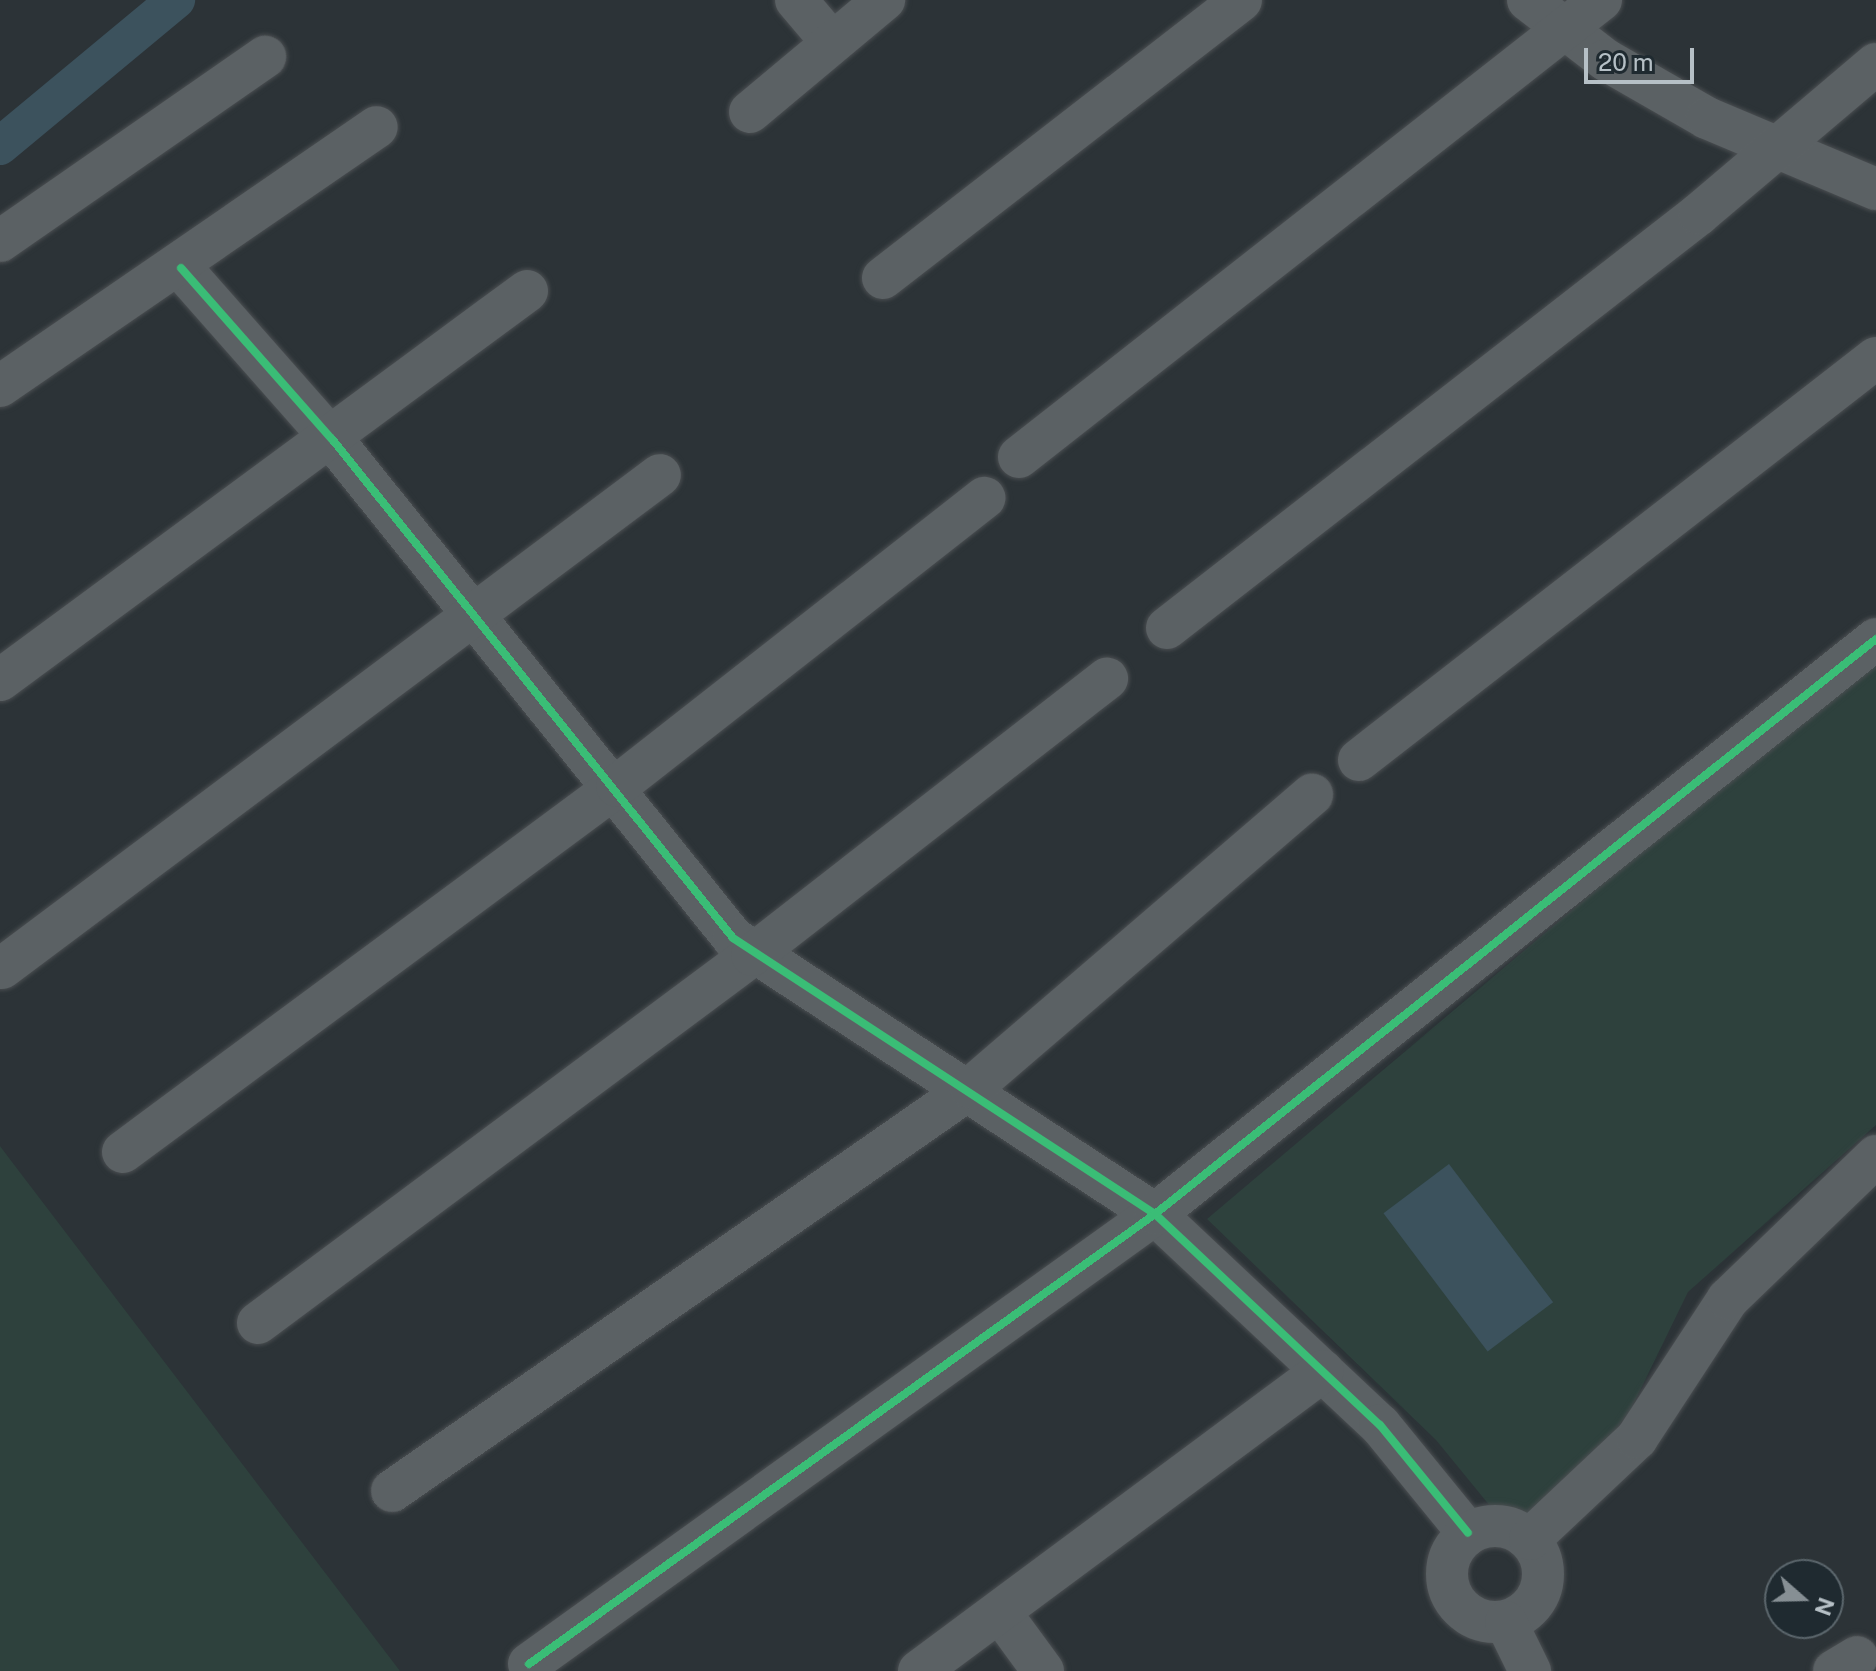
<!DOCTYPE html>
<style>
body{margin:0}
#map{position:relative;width:1876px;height:1671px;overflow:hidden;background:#2c3337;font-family:"Public Sans",sans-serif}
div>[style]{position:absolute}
.green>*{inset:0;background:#2e413d}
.water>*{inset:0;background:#3c525d;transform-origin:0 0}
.canal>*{height:38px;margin:-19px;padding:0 19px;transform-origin:19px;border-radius:19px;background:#3c525d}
.roads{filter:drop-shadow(0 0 2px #4a4e51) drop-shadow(0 0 2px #4a4e51)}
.minor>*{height:42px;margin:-21px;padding:0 21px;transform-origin:21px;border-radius:21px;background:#5b6164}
.minor>.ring{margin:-21px;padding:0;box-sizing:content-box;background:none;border:42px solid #5b6164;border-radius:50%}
.cycleway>*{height:8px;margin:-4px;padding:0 4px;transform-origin:4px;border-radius:4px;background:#3abd76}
span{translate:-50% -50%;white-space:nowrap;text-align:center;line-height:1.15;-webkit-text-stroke:8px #1f2a30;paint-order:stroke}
.north{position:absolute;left:1764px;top:1559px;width:80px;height:80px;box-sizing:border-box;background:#1f2a30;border:2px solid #5b666c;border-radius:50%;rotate:110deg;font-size:22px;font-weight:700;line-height:32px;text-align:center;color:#b6c0c6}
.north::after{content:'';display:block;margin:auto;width:28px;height:36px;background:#868f94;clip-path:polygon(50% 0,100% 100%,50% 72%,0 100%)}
.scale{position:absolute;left:1584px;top:48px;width:110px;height:36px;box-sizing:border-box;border:4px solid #b6c0c6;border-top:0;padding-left:10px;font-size:24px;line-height:28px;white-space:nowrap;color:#b6c0c6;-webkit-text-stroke:6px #1f2a30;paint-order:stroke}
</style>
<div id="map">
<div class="green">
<i style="clip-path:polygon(1876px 653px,1876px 1125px,1688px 1292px,1631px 1409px,1552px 1519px,1499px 1517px,1436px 1440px,1207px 1219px)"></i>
<i style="clip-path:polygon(0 1146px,12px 1162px,400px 1671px,0 1671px)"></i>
</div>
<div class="water">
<i style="left:1449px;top:1164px;width:173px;height:82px;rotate:53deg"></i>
</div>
<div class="canal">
<i style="left:0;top:146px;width:229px;rotate:-39.7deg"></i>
</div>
<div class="roads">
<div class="minor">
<i style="left:796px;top:0;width:52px;rotate:49.6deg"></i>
<i style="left:1528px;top:0;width:98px;rotate:37.6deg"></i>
<i style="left:1606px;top:60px;width:116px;rotate:29.9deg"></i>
<i style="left:1707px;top:118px;width:183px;rotate:22.8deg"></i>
<i style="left:750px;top:112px;width:175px;rotate:-39.9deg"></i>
<i style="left:0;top:241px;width:323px;rotate:-34.8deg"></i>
<i style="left:181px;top:268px;width:228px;rotate:48.6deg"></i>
<i style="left:332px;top:439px;width:640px;rotate:51.21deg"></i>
<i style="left:733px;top:938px;width:504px;rotate:33.19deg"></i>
<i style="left:1155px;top:1214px;width:308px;rotate:43.2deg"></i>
<i style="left:1380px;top:1425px;width:139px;rotate:50.8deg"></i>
<i style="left:883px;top:278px;width:453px;rotate:-37.8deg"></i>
<i style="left:0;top:386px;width:457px;rotate:-34.5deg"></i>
<i style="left:1019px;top:457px;width:740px;rotate:-38.14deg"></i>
<i style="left:1167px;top:628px;width:674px;rotate:-37.89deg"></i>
<i style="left:1699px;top:214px;width:232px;rotate:-40.3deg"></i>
<i style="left:0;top:680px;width:655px;rotate:-36.43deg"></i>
<i style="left:1359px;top:760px;width:655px;rotate:-37.87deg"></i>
<i style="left:2px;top:968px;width:822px;rotate:-36.84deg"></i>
<i style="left:123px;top:1152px;width:615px;rotate:-36.53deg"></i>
<i style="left:617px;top:786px;width:467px;rotate:-38.1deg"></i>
<i style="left:258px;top:1323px;width:616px;rotate:-36.68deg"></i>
<i style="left:752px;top:955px;width:450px;rotate:-37.9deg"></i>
<i style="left:392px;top:1491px;width:705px;rotate:-34.84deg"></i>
<i style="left:971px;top:1088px;width:450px;rotate:-40.7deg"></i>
<i class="ring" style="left:1447px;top:1526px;width:54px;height:54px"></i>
<i style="left:1530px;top:1539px;width:147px;rotate:-43.3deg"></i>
<i style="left:1637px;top:1438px;width:166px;rotate:-56.8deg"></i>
<i style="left:1728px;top:1299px;width:206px;rotate:-44deg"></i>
<i style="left:1000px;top:1612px;width:73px;rotate:53.9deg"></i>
<i style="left:1506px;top:1622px;width:55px;rotate:63.9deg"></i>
<i style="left:529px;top:1664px;width:771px;rotate:-35.71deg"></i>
<i style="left:1155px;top:1214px;width:922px;rotate:-38.57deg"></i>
<i style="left:919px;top:1671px;width:503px;rotate:-36.6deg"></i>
<i style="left:1834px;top:1671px;width:27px;rotate:-31deg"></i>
</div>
</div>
<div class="cycleway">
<i style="left:181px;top:268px;width:228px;rotate:48.6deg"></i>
<i style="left:332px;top:439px;width:640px;rotate:51.21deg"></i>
<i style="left:733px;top:938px;width:504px;rotate:33.19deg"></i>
<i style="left:1155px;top:1214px;width:308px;rotate:43.2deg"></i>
<i style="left:1380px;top:1425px;width:139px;rotate:50.8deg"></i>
<i style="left:529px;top:1664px;width:771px;rotate:-35.71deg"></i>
<i style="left:1155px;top:1214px;width:922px;rotate:-38.57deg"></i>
</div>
<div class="north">N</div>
<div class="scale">20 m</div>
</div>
